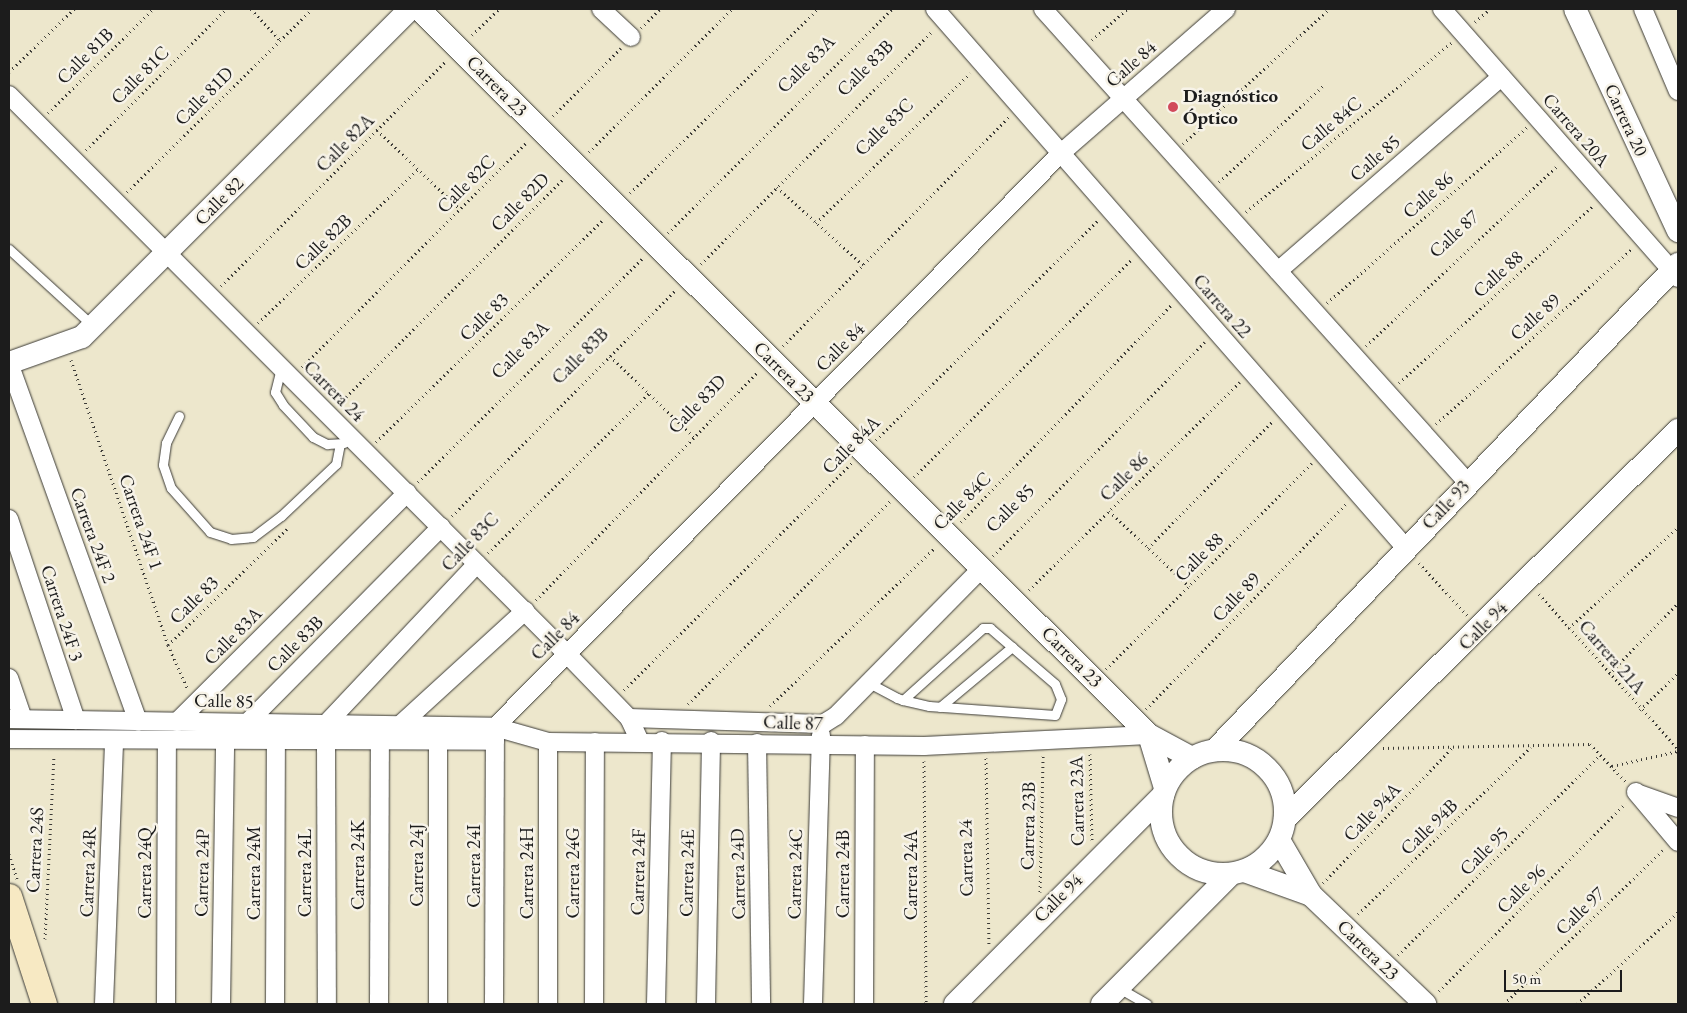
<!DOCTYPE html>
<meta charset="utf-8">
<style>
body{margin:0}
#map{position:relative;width:1687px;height:1013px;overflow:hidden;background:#ede7cc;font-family:"EB Garamond",serif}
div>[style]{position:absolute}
.path>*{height:3px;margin-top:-1.5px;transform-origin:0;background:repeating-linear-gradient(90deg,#3b3a36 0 1px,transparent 0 5px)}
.roads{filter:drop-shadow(0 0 1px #3b3a36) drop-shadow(0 0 1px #3b3a36)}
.service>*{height:9px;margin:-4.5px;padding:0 4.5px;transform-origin:4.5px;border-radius:4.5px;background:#fff}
.minor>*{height:18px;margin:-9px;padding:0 9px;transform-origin:9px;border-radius:9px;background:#fff}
.tertiary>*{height:22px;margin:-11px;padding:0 11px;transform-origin:11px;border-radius:11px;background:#fff}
.tertiary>.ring{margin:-11px;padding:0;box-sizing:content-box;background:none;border:22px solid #fff;border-radius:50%}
.secondary>*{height:25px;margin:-12.5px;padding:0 12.5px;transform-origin:12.5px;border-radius:12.5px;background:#f7e9c3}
.dots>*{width:14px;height:14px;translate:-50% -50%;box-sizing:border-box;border:2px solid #f7f3e8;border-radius:50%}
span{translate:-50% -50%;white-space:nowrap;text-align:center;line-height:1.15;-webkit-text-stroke:5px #f7f3e8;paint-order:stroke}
.street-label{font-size:19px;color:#1c1c1c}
.poi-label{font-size:19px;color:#1c1c1c;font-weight:700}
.left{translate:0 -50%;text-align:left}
.frame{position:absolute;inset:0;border:10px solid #1c1c1c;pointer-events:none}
.scale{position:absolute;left:1504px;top:970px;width:118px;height:22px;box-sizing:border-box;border:2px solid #1c1c1c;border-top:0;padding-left:6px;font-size:15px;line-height:18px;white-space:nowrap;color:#1c1c1c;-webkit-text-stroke:4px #f7f3e8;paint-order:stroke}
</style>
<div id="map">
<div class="path">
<i style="left:251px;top:9px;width:42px;rotate:46.9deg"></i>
<i style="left:1475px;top:22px;width:20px;rotate:-41deg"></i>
<i style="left:641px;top:28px;width:27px;rotate:-45deg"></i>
<i style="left:472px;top:35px;width:37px;rotate:-44deg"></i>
<i style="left:1092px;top:40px;width:47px;rotate:-41.5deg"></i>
<i style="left:9px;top:72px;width:91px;rotate:-44.1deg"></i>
<i style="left:48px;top:113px;width:148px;rotate:-44.7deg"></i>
<i style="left:553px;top:116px;width:96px;rotate:-45deg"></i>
<i style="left:377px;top:130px;width:115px;rotate:43.6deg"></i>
<i style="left:1183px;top:144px;width:199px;rotate:-42.8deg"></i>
<i style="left:86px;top:150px;width:199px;rotate:-45.2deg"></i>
<i style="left:589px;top:152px;width:202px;rotate:-45deg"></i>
<i style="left:1219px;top:182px;width:142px;rotate:-42.7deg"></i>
<i style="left:777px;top:187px;width:116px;rotate:42.2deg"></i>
<i style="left:127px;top:192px;width:260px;rotate:-44.7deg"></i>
<i style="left:630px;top:193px;width:263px;rotate:-44.4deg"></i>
<i style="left:1246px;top:212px;width:266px;rotate:-39.5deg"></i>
<i style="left:816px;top:223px;width:215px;rotate:-44.2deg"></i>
<i style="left:668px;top:233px;width:317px;rotate:-45deg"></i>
<i style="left:701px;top:264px;width:330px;rotate:-45.2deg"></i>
<i style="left:221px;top:286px;width:318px;rotate:-45deg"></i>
<i style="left:1327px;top:303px;width:266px;rotate:-41.3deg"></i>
<i style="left:258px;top:323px;width:222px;rotate:-43.9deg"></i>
<i style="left:783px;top:346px;width:322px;rotate:-45.4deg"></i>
<i style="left:1366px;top:346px;width:264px;rotate:-43.3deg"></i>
<i style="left:610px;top:356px;width:117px;rotate:44deg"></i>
<i style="left:71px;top:360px;width:301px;rotate:71.2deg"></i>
<i style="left:168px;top:645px;width:49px;rotate:66deg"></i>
<i style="left:302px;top:367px;width:318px;rotate:-45deg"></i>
<i style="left:1399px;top:383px;width:264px;rotate:-42.4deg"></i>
<i style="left:339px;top:404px;width:319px;rotate:-45.1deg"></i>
<i style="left:1436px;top:424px;width:264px;rotate:-41.8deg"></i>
<i style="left:876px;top:440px;width:314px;rotate:-44.7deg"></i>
<i style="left:376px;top:442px;width:319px;rotate:-44.4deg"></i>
<i style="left:914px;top:477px;width:308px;rotate:-45deg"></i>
<i style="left:418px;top:482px;width:319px;rotate:-44.9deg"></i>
<i style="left:1109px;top:511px;width:110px;rotate:43.2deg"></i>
<i style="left:452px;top:516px;width:318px;rotate:-45.3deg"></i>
<i style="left:961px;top:522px;width:303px;rotate:-45.9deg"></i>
<i style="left:1148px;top:548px;width:180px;rotate:-45.5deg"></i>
<i style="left:488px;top:553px;width:227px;rotate:-44.8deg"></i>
<i style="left:993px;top:556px;width:301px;rotate:-45.3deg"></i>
<i style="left:1419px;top:563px;width:71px;rotate:47.3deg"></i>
<i style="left:1029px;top:590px;width:296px;rotate:-44.6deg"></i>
<i style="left:1539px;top:594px;width:208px;rotate:48.1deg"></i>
<i style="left:536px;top:600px;width:318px;rotate:-45.8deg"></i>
<i style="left:1569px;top:628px;width:149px;rotate:-42.8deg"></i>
<i style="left:168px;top:645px;width:169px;rotate:-44.3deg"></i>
<i style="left:1106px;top:669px;width:291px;rotate:-45deg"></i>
<i style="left:1609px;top:674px;width:99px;rotate:-45.8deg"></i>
<i style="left:624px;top:690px;width:322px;rotate:-44.9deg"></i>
<i style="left:688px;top:704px;width:286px;rotate:-45.1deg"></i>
<i style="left:770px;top:706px;width:228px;rotate:-43.8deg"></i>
<i style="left:1146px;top:709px;width:286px;rotate:-45.7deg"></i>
<i style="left:1640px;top:710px;width:53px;rotate:-44.2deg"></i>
<i style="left:1383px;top:748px;width:207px;rotate:-1.1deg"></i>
<i style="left:1590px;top:744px;width:52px;rotate:46.5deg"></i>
<i style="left:1090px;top:754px;width:86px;rotate:88.7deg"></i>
<i style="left:986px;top:758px;width:186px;rotate:89.1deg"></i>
<i style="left:924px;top:761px;width:243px;rotate:89.5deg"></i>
<i style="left:1612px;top:766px;width:68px;rotate:-12.8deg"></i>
<i style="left:9px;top:854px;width:26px;rotate:72deg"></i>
<i style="left:1323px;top:883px;width:187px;rotate:-46.3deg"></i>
<i style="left:1040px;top:892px;width:136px;rotate:-88.7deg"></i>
<i style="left:1358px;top:914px;width:240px;rotate:-44deg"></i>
<i style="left:45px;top:939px;width:184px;rotate:-87.2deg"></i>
<i style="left:1398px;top:955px;width:284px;rotate:-44.7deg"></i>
<i style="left:1439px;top:991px;width:265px;rotate:-45.2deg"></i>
<i style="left:1504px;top:1004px;width:221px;rotate:-44.1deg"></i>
<i style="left:1577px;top:1004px;width:137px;rotate:-42.3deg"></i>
<i style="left:1675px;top:1004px;width:4px;rotate:-45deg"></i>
</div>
<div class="roads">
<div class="service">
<i style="left:9px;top:249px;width:113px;rotate:42.5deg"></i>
<i style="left:281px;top:368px;width:25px;rotate:104deg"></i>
<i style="left:275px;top:392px;width:15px;rotate:58deg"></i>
<i style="left:283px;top:405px;width:44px;rotate:46.8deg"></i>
<i style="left:313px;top:437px;width:16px;rotate:27deg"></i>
<i style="left:327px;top:444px;width:17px;rotate:-3deg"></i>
<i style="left:179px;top:416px;width:30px;rotate:116deg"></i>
<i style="left:166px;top:443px;width:22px;rotate:98deg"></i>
<i style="left:163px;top:465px;width:24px;rotate:71deg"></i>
<i style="left:171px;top:488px;width:59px;rotate:48.4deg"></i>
<i style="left:210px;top:532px;width:22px;rotate:18deg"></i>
<i style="left:231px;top:539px;width:22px;rotate:-5deg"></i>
<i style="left:253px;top:537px;width:35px;rotate:-37deg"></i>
<i style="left:281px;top:516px;width:76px;rotate:-43.4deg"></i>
<i style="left:336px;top:464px;width:20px;rotate:-79deg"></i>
<i style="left:869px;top:683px;width:32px;rotate:28deg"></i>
<i style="left:897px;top:698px;width:6px;rotate:18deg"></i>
<i style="left:903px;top:700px;width:27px;rotate:13deg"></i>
<i style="left:929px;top:706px;width:126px;rotate:4.1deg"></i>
<i style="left:1055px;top:715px;width:17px;rotate:-69deg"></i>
<i style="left:1061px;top:699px;width:16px;rotate:-112deg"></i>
<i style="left:1055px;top:684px;width:86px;rotate:-139.3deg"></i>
<i style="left:990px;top:628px;width:7px;rotate:180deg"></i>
<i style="left:983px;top:628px;width:108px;rotate:138deg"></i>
<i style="left:940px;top:707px;width:94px;rotate:-39.8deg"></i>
<i style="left:1119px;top:988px;width:32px;rotate:30deg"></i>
</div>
<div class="minor">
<i style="left:601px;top:9px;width:41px;rotate:43deg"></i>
<i style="left:935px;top:9px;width:714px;rotate:48.86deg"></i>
<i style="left:1043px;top:9px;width:637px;rotate:48.12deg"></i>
<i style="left:1442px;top:9px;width:358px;rotate:48.7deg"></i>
<i style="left:1643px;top:9px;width:89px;rotate:66.9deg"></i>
<i style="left:9px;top:95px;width:790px;rotate:45.05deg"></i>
<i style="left:567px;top:654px;width:89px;rotate:45.9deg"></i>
<i style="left:629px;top:718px;width:26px;rotate:65deg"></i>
<i style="left:1278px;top:271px;width:296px;rotate:-41deg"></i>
<i style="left:9px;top:363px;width:381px;rotate:70.2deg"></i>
<i style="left:9px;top:519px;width:212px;rotate:71.6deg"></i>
<i style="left:9px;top:678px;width:43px;rotate:71.1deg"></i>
<i style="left:629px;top:718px;width:194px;rotate:1.8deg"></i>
<i style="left:823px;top:724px;width:15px;rotate:-32deg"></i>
<i style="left:836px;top:716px;width:208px;rotate:-45.4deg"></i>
<i style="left:9px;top:719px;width:486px;rotate:0.9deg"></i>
<i style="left:495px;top:727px;width:55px;rotate:15.8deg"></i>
<i style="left:548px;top:742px;width:376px;rotate:0.6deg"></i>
<i style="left:924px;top:746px;width:225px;rotate:-2.8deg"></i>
<i style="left:177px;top:722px;width:325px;rotate:-44.9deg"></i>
<i style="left:247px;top:723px;width:276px;rotate:-45.3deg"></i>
<i style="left:326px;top:724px;width:220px;rotate:-46.7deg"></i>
<i style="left:399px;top:726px;width:171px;rotate:-42.4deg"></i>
<i style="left:9px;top:739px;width:486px;rotate:0.2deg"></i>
<i style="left:326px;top:742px;width:262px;rotate:89.8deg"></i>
<i style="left:757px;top:743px;width:261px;rotate:89.1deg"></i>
<i style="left:1636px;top:792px;width:65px;rotate:50deg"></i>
<i style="left:1639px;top:794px;width:41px;rotate:19.7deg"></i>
<i style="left:104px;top:1004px;width:263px;rotate:-87.8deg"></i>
<i style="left:166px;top:1004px;width:262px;rotate:-89.8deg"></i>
<i style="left:221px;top:1004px;width:261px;rotate:-89.1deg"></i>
<i style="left:275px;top:1004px;width:262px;rotate:-89.8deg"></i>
<i style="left:379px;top:1004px;width:276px;rotate:-89.8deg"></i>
<i style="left:438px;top:1004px;width:275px;rotate:-90deg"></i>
<i style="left:494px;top:1004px;width:277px;rotate:-89.8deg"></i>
<i style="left:495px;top:727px;width:806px;rotate:-45.4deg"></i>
<i style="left:1061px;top:153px;width:219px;rotate:-41.1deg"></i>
<i style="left:548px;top:1004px;width:262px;rotate:-90deg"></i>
<i style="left:594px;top:1004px;width:262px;rotate:-89.8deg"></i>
<i style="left:656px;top:1004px;width:263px;rotate:-88.7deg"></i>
<i style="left:706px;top:1004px;width:263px;rotate:-88.9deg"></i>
<i style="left:813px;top:1004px;width:269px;rotate:-88.3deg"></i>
<i style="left:864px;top:1004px;width:259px;rotate:-89.8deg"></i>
</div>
<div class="tertiary">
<i style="left:419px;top:9px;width:1030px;rotate:44.84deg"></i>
<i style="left:1149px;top:735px;width:49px;rotate:28.1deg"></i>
<i style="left:1575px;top:9px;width:245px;rotate:65.1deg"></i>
<i style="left:9px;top:363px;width:77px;rotate:-19.6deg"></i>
<i style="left:82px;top:337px;width:464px;rotate:-45deg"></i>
<i style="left:1149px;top:735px;width:55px;rotate:73.2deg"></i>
<i style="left:1216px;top:749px;width:670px;rotate:-46.39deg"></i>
<i class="ring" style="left:1161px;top:750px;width:102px;height:102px"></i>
<i style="left:1285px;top:819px;width:553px;rotate:-44.71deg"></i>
<i style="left:1279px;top:840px;width:64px;rotate:59.8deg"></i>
<i style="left:1311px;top:895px;width:158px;rotate:43.7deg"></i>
<i style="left:1244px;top:871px;width:71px;rotate:19.7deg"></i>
<i style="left:955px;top:1004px;width:295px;rotate:-45.1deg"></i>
<i style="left:1102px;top:1004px;width:183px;rotate:-45.2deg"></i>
</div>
<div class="secondary">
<i style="left:9px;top:896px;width:114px;rotate:72deg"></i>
</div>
</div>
<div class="dots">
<i style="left:1173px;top:107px;background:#d1495b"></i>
</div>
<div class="street-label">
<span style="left:85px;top:56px;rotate:-45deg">Calle 81B</span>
<span style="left:806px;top:64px;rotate:-45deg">Calle 83A</span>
<span style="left:1131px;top:64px;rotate:-41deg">Calle 84</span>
<span style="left:865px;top:68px;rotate:-45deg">Calle 83B</span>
<span style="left:140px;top:75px;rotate:-45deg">Calle 81C</span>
<span style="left:497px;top:86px;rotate:45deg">Carrera 23</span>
<span style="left:204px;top:96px;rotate:-45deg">Calle 81D</span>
<span style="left:1626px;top:120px;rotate:65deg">Carrera 20</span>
<span style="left:1331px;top:124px;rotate:-40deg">Calle 84C</span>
<span style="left:884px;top:127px;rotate:-44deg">Calle 83C</span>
<span style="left:1576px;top:130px;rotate:49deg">Carrera 20A</span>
<span style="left:345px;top:143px;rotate:-45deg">Calle 82A</span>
<span style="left:1375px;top:158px;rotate:-41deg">Calle 85</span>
<span style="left:466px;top:184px;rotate:-45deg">Calle 82C</span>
<span style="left:1428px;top:195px;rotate:-41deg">Calle 86</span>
<span style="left:219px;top:201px;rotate:-45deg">Calle 82</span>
<span style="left:520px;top:202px;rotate:-45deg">Calle 82D</span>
<span style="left:1454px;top:234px;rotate:-43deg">Calle 87</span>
<span style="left:323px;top:242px;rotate:-44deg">Calle 82B</span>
<span style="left:1498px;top:274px;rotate:-42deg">Calle 88</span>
<span style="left:1222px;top:306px;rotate:49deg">Carrera 22</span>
<span style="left:484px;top:317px;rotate:-44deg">Calle 83</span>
<span style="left:1535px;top:317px;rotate:-42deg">Calle 89</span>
<span style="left:840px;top:347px;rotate:-45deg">Calle 84</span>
<span style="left:520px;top:350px;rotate:-45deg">Calle 83A</span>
<span style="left:580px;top:356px;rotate:-45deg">Calle 83B</span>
<span style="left:784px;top:372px;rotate:45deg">Carrera 23</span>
<span style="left:334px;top:391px;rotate:45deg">Carrera 24</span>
<span style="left:697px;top:404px;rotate:-46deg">Calle 83D</span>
<span style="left:851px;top:445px;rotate:-45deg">Calle 84A</span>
<span style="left:1124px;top:477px;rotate:-45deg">Calle 86</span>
<span style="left:962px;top:501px;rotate:-45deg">Calle 84C</span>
<span style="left:1446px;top:505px;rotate:-46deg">Calle 93</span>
<span style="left:1010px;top:508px;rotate:-45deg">Calle 85</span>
<span style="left:141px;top:522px;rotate:71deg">Carrera 24F 1</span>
<span style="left:93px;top:535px;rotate:70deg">Carrera 24F 2</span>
<span style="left:470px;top:542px;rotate:-46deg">Calle 83C</span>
<span style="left:1199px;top:557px;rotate:-45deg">Calle 88</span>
<span style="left:1236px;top:597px;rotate:-46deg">Calle 89</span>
<span style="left:194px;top:600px;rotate:-44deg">Calle 83</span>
<span style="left:62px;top:613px;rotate:72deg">Carrera 24F 3</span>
<span style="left:1483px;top:626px;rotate:-45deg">Calle 94</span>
<span style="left:233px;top:636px;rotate:-45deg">Calle 83A</span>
<span style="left:555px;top:636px;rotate:-45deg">Calle 84</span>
<span style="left:295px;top:644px;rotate:-45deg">Calle 83B</span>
<span style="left:1072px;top:657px;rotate:45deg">Carrera 23</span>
<span style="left:1612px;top:657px;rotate:49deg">Carrera 21A</span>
<span style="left:224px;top:701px;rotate:1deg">Calle 85</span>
<span style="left:793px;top:723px;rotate:2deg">Calle 87</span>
<span style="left:1077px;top:801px;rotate:-91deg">Carrera 23A</span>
<span style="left:1372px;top:812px;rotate:-46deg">Calle 94A</span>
<span style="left:1028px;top:826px;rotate:-89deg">Carrera 23B</span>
<span style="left:1429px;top:827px;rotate:-44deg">Calle 94B</span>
<span style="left:35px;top:850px;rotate:-87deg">Carrera 24S</span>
<span style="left:1484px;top:851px;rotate:-45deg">Calle 95</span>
<span style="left:966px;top:858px;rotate:-91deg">Carrera 24</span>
<span style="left:358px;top:865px;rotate:-90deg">Carrera 24K</span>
<span style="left:417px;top:865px;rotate:-90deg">Carrera 24J</span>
<span style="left:474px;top:866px;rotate:-90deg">Carrera 24I</span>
<span style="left:88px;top:872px;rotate:-88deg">Carrera 24R</span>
<span style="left:638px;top:872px;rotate:-89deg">Carrera 24F</span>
<span style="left:145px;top:873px;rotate:-90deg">Carrera 24Q</span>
<span style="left:202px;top:873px;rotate:-89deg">Carrera 24P</span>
<span style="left:254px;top:873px;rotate:-90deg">Carrera 24M</span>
<span style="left:305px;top:873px;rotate:-90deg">Carrera 24L</span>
<span style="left:527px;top:873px;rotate:-90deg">Carrera 24H</span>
<span style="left:573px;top:873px;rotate:-90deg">Carrera 24G</span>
<span style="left:687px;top:873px;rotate:-89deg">Carrera 24E</span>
<span style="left:738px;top:874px;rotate:-91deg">Carrera 24D</span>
<span style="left:795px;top:874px;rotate:-89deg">Carrera 24C</span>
<span style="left:843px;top:874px;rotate:-90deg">Carrera 24B</span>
<span style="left:911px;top:875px;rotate:-90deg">Carrera 24A</span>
<span style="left:1521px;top:889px;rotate:-45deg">Calle 96</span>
<span style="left:1058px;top:898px;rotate:-45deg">Calle 94</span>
<span style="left:1580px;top:911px;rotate:-44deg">Calle 97</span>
<span style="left:1368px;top:950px;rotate:44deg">Carrera 23</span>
</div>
<div class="poi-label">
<span class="left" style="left:1183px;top:107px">Diagnóstico<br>Óptico</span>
</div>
<div class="frame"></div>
<div class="scale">50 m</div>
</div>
